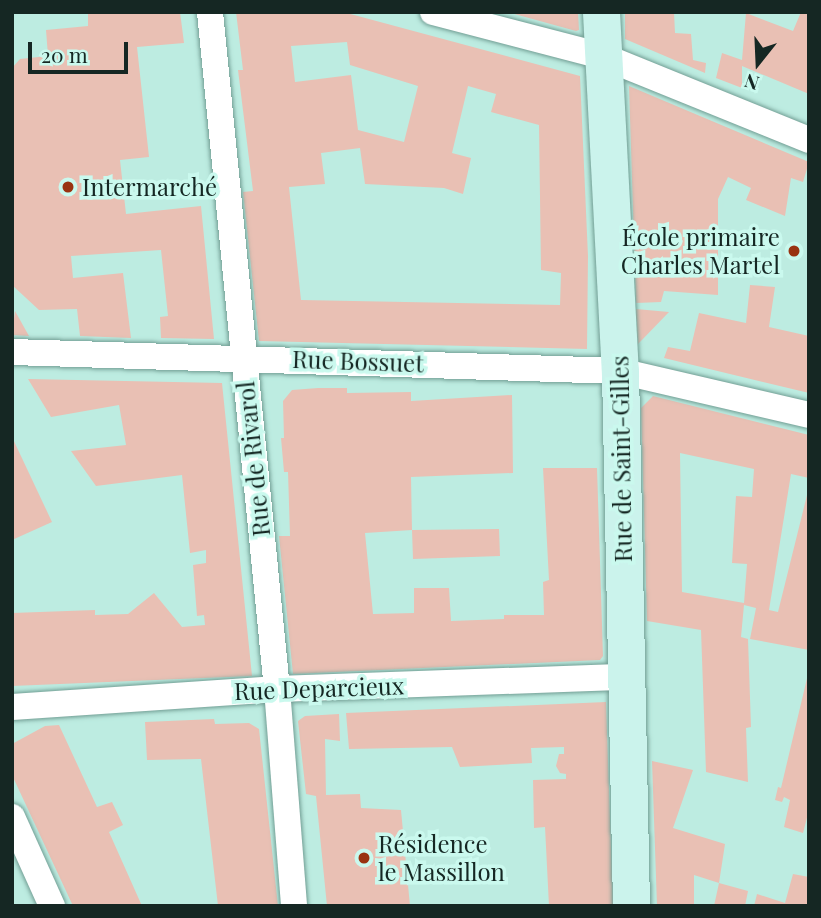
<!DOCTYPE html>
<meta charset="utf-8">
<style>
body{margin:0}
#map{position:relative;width:821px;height:918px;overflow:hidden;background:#bdece1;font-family:"Playfair Display",serif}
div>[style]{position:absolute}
.building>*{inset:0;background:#e9c0b4}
.roads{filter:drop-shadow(0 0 2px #729e94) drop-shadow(0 0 2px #729e94)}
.street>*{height:26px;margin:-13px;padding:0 13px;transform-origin:13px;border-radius:13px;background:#fff}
.secondary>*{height:37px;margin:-18.5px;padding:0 18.5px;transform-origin:18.5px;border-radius:18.5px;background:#cbf3ec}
.dots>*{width:19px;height:19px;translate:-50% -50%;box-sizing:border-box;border:4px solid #caf9ee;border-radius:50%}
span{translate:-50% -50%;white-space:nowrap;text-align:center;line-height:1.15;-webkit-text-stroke:7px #caf9ee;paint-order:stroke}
.poi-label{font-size:24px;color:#152723}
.left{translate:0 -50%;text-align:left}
.right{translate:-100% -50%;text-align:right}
.street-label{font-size:24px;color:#152723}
.frame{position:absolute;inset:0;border:14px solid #152723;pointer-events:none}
.north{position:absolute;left:723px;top:28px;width:70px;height:70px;-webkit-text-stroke:5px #caf9ee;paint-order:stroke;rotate:198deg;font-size:19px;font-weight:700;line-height:28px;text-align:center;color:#152723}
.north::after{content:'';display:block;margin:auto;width:24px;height:32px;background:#152723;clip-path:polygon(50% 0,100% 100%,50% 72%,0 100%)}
.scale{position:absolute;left:28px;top:42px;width:100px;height:32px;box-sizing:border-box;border:4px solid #152723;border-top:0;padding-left:9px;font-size:21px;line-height:24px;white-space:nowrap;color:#152723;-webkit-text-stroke:5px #caf9ee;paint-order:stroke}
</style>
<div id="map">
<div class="building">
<i style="clip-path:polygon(88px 12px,180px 12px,184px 43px,137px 47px,149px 157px,120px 160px,126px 214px,201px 206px,214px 339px,161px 338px,160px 317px,168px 316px,161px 250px,71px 256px,73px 278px,123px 273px,131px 338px,80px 336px,77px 309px,39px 310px,12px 285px,12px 68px,20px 59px,48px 56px,46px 30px,88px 26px)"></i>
<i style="clip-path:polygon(evenodd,236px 12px,343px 12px,580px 76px,588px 256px,587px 349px,259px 341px,243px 192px,253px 191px,238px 70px,243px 70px,236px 12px,347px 42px,350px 65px,418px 86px,404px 142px,358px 130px,351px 75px,295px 82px,291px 46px,347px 42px,236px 12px,468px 86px,496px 94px,491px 112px,539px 125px,541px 270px,561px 273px,560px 305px,301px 300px,289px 187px,325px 184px,321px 153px,360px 148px,365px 184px,444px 188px,463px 194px,471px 158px,452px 153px,468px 86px)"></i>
<i style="clip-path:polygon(507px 12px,578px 12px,579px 30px,576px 31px)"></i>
<i style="clip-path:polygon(625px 12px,674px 12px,675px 33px,691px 34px,693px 60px,706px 63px,705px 73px,625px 39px)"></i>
<i style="clip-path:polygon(801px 12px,809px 12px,809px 94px,742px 66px,742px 88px,716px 78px,722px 53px,742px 60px,746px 13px,793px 31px)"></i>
<i style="clip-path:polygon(629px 86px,809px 162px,803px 182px,791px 178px,785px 216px,746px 200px,751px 188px,728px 177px,718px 199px,718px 295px,664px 291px,661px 302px,636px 303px)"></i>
<i style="clip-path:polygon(750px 285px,775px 287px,769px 327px,809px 336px,809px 393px,664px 358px,668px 347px,690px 351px,699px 313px,746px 323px)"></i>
<i style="clip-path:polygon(636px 309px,669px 312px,638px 344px)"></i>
<i style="clip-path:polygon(15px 311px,29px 336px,12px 335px)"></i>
<i style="clip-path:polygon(28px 379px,222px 383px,252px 676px,12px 686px,12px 613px,95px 610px,95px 615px,128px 614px,154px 593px,182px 627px,205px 625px,204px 615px,197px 616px,193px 565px,206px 563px,206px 550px,190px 553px,182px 475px,96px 486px,71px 451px,126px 445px,119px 405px,51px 417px)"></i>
<i style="clip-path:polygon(318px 388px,347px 388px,347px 393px,411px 392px,411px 401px,512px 395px,513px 473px,411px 477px,412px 530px,499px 529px,500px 556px,413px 559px,412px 530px,365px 533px,373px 614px,414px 613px,414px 588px,449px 588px,451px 621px,504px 619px,504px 615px,544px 615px,543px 582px,549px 580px,543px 468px,597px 468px,603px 656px,600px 660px,293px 674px,279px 536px,290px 536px,288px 472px,284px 472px,281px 438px,284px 438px,283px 401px,292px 390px)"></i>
<i style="clip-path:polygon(evenodd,653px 396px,809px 435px,809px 478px,791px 474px,769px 610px,778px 612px,809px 487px,809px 650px,750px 639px,756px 608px,744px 605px,741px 637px,748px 639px,751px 727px,746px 728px,748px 782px,706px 772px,701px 630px,647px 621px,641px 408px,653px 396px,680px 453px,754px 469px,752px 497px,736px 496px,732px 563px,747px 564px,744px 603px,682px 592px,680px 453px)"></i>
<i style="clip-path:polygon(12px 437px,52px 522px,12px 540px)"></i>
<i style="clip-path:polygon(808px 674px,809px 810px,803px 833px,784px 827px,790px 800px,784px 797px,782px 802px,775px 800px,778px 787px,781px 788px)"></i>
<i style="clip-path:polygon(606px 702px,613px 906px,549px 906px,545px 827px,534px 828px,533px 780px,566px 779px,566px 774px,560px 773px,556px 766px,559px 754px,564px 754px,564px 747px,531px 748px,532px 763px,460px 767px,452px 747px,349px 749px,346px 713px)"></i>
<i style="clip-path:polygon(339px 714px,340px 741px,325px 739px,326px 795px,360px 794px,361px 808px,401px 810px,410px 906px,327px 906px,316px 796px,306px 794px,298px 721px,305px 716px)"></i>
<i style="clip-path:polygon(214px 719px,215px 724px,249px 723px,259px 729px,278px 906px,218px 906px,201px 759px,147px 760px,145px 722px)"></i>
<i style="clip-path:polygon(59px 725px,97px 807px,112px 802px,123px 825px,109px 832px,142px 906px,73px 906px,12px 775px,12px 744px,45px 726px)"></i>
<i style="clip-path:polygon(652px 761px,693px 770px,673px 828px,725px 844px,719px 883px,694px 875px,694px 906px,657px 906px)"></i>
<i style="clip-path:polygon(793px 874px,809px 877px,809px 906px,754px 906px,757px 894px,785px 903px)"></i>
<i style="clip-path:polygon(719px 883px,748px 891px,745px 906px,714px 906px)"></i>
</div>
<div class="roads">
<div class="street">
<i style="left:210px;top:12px;width:680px;rotate:84.35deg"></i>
<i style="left:277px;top:689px;width:218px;rotate:85.5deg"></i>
<i style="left:433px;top:12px;width:175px;rotate:14.6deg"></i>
<i style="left:602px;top:56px;width:223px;rotate:22.1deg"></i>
<i style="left:12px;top:352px;width:608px;rotate:1.79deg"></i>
<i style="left:620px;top:371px;width:194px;rotate:13.1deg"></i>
<i style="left:12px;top:707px;width:266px;rotate:-3.9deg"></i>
<i style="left:277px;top:689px;width:349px;rotate:-2deg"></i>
<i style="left:12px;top:817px;width:98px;rotate:65.8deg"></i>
</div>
<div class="secondary">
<i style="left:601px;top:12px;width:360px;rotate:87deg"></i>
<i style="left:620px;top:371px;width:535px;rotate:88.82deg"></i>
</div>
</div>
<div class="dots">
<i style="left:68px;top:187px;background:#931"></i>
<i style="left:794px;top:251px;background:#931"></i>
<i style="left:364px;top:858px;background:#931"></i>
</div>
<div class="poi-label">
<span class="left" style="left:82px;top:187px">Intermarché</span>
<span class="right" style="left:780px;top:251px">École primaire<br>Charles Martel</span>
<span class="left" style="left:378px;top:858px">Résidence<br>le Massillon</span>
</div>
<div class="street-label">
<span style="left:358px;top:361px;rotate:2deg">Rue Bossuet</span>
<span style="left:253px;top:459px;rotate:-96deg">Rue de Rivarol</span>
<span style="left:621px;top:459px;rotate:-91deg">Rue de Saint-Gilles</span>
<span style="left:319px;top:688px;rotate:-2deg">Rue Deparcieux</span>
</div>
<div class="frame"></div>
<div class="north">N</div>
<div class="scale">20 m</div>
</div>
